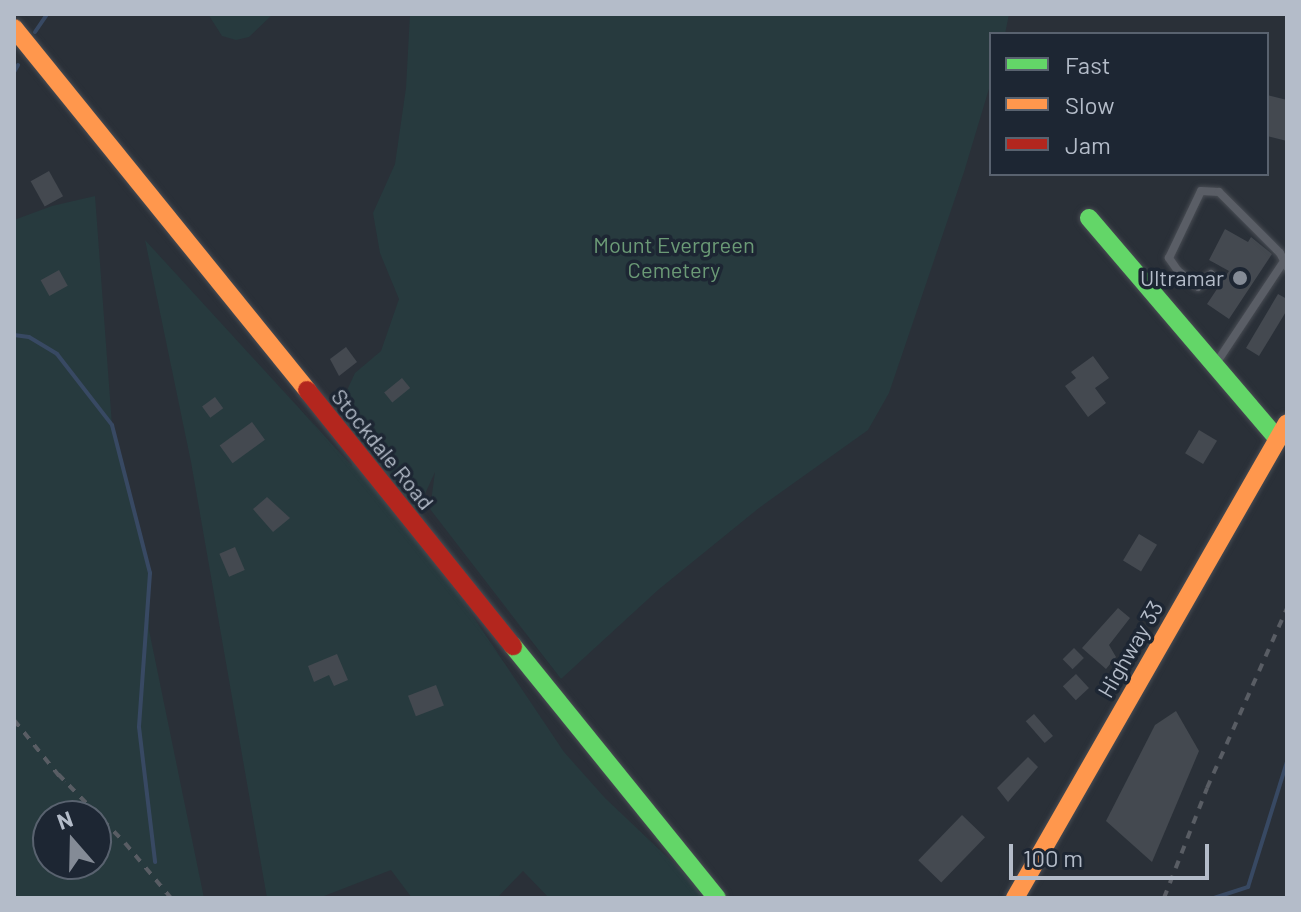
<!DOCTYPE html>
<style>
body{margin:0}
#map{position:relative;width:1301px;height:912px;overflow:hidden;background:#2a3038;font-family:Barlow,sans-serif}
div>[style]{position:absolute}
.green>*{inset:0;background:#273a3e}
.stream>*{height:4px;margin:-2px;padding:0 2px;transform-origin:2px;border-radius:2px;background:#384963}
.building>*{inset:0;background:#444950;transform-origin:0 0}
.roads{filter:drop-shadow(0 0 2px #484c53) drop-shadow(0 0 2px #484c53)}
.lane>*{height:8px;margin:-4px;padding:0 4px;transform-origin:4px;border-radius:4px;background:#5a5e66}
.fast>*{height:18px;margin:-9px;padding:0 9px;transform-origin:9px;border-radius:9px;background:#63d668}
.slow>*{height:18px;margin:-9px;padding:0 9px;transform-origin:9px;border-radius:9px;background:#ff974d}
.jam>*{height:18px;margin:-9px;padding:0 9px;transform-origin:9px;border-radius:9px;background:#b3261e}
.rail>*{height:4px;margin-top:-2px;transform-origin:0;background:repeating-linear-gradient(90deg,#595d64 0 8px,transparent 0 16px)}
.dots>*{width:22px;height:22px;translate:-50% -50%;box-sizing:border-box;border:4px solid #1d2633;border-radius:50%}
span{translate:-50% -50%;white-space:nowrap;text-align:center;line-height:1.15;-webkit-text-stroke:7px #1d2633;paint-order:stroke}
.park-label{font-size:22px;color:#6b9a76}
.poi-label{font-size:22px;color:#b4bcc9}
.right{translate:-100% -50%;text-align:right}
.street-label{font-size:22px;color:#b4bcc9}
.frame{position:absolute;inset:0;border:16px solid #b4bcc9;pointer-events:none}
.legend{position:absolute;left:989px;top:32px;width:280px;height:144px;box-sizing:border-box;background:#1d2633;border:2px solid #59626f;margin:0;padding:10px 14px;list-style:none;font-size:24px;color:#b4bcc9}
.legend li{display:flex;align-items:center;gap:16px;height:40px}
.legend b{width:40px;border:2px solid #59626f}
.north{position:absolute;left:32px;top:800px;width:80px;height:80px;box-sizing:border-box;background:#1d2633;border:2px solid #59626f;border-radius:50%;rotate:340deg;font-size:22px;font-weight:700;line-height:32px;text-align:center;color:#b4bcc9}
.north::after{content:'';display:block;margin:auto;width:28px;height:36px;background:#848b96;clip-path:polygon(50% 0,100% 100%,50% 72%,0 100%)}
.scale{position:absolute;left:1009px;top:844px;width:200px;height:36px;box-sizing:border-box;border:4px solid #b4bcc9;border-top:0;padding-left:10px;font-size:24px;line-height:28px;white-space:nowrap;color:#b4bcc9;-webkit-text-stroke:6px #1d2633;paint-order:stroke}
</style>
<div id="map">
<div class="green">
<i style="clip-path:polygon(208px 14px,273px 14px,249px 37px,236px 40px,222px 36px)"></i>
<i style="clip-path:polygon(410px 14px,1009px 14px,1005px 34px,991px 34px,991px 82px,964px 172px,889px 393px,868px 430px,759px 508px,658px 590px,561px 679px,430px 509px,435px 472px,419px 507px,417px 533px,564px 752px,605px 798px,704px 892px,697px 898px,549px 898px,523px 871px,497px 898px,412px 898px,391px 870px,319px 898px,267px 898px,191px 462px,145px 240px,352px 466px,342px 401px,355px 373px,381px 351px,399px 299px,380px 253px,373px 213px,395px 164px,406px 88px)"></i>
<i style="clip-path:polygon(evenodd,95px 196px,112px 425px,150px 573px,149px 630px,204px 898px,14px 898px,14px 220px,52px 206px,95px 196px,48px 816px,96px 816px,96px 864px,48px 864px,48px 816px)"></i>
</div>
<div class="stream">
<i style="left:35px;top:32px;width:22px;rotate:-56deg"></i>
<i style="left:14px;top:72px;width:8px;rotate:-60deg"></i>
<i style="left:14px;top:335px;width:15px;rotate:8deg"></i>
<i style="left:29px;top:337px;width:33px;rotate:31deg"></i>
<i style="left:57px;top:354px;width:90px;rotate:52.2deg"></i>
<i style="left:112px;top:425px;width:153px;rotate:75.6deg"></i>
<i style="left:150px;top:573px;width:154px;rotate:94.1deg"></i>
<i style="left:139px;top:727px;width:136px;rotate:83.2deg"></i>
<i style="left:1214px;top:898px;width:36px;rotate:-18deg"></i>
<i style="left:1248px;top:887px;width:131px;rotate:-72.7deg"></i>
</div>
<div class="building">
<i style="clip-path:polygon(1267px 95px,1287px 100px,1287px 141px,1267px 136px)"></i>
<i style="left:49px;top:171px;width:29px;height:21px;rotate:61deg"></i>
<i style="clip-path:polygon(1225px 229px,1248px 242px,1251px 237px,1272px 254px,1229px 319px,1207px 304px,1229px 271px,1209px 260px)"></i>
<i style="left:59px;top:270px;width:18px;height:21px;rotate:61deg"></i>
<i style="clip-path:polygon(1278px 294px,1287px 299px,1287px 310px,1259px 356px,1246px 348px)"></i>
<i style="clip-path:polygon(346px 347px,357px 362px,339px 376px,330px 359px)"></i>
<i style="clip-path:polygon(1093px 356px,1109px 378px,1095px 388px,1106px 403px,1088px 417px,1065px 386px,1076px 378px,1071px 372px)"></i>
<i style="left:402px;top:378px;width:13px;height:23px;rotate:51deg"></i>
<i style="left:215px;top:397px;width:14px;height:16px;rotate:54deg"></i>
<i style="left:252px;top:422px;width:22px;height:40px;rotate:54deg"></i>
<i style="left:1199px;top:430px;width:21px;height:27px;rotate:31deg"></i>
<i style="clip-path:polygon(267px 497px,290px 518px,273px 532px,253px 509px)"></i>
<i style="left:1139px;top:534px;width:21px;height:31px;rotate:31deg"></i>
<i style="left:235px;top:547px;width:25px;height:17px;rotate:67deg"></i>
<i style="clip-path:polygon(1118px 608px,1130px 618px,1109px 645px,1116px 657px,1106px 669px,1082px 648px)"></i>
<i style="left:1074px;top:648px;width:14px;height:16px;rotate:45deg"></i>
<i style="clip-path:polygon(337px 654px,348px 680px,334px 686px,329px 675px,314px 682px,308px 666px)"></i>
<i style="left:1076px;top:674px;width:19px;height:18px;rotate:47deg"></i>
<i style="left:436px;top:685px;width:22px;height:30px;rotate:69deg"></i>
<i style="clip-path:polygon(1176px 711px,1199px 751px,1152px 862px,1106px 821px,1155px 725px)"></i>
<i style="left:1034px;top:714px;width:29px;height:11px;rotate:49deg"></i>
<i style="clip-path:polygon(1028px 757px,1038px 767px,1008px 802px,997px 788px)"></i>
<i style="left:962px;top:815px;width:32px;height:63px;rotate:44deg"></i>
</div>
<div class="roads">
<div class="lane">
<i style="left:1211px;top:274px;width:18px;rotate:135deg"></i>
<i style="left:1198px;top:287px;width:26px;rotate:-141deg"></i>
<i style="left:1178px;top:271px;width:16px;rotate:-125deg"></i>
<i style="left:1169px;top:258px;width:74px;rotate:-64.5deg"></i>
<i style="left:1201px;top:191px;width:18px;rotate:3deg"></i>
<i style="left:1219px;top:192px;width:86px;rotate:45deg"></i>
<i style="left:1280px;top:253px;width:16px;rotate:63deg"></i>
<i style="left:1215px;top:365px;width:125px;rotate:-56.4deg"></i>
</div>
<div class="fast">
<i style="left:1089px;top:218px;width:291px;rotate:49.5deg"></i>
<i style="left:513px;top:646px;width:324px;rotate:51deg"></i>
</div>
<div class="slow">
<i style="left:14px;top:28px;width:466px;rotate:51deg"></i>
<i style="left:1015px;top:898px;width:547px;rotate:-60.2deg"></i>
</div>
<div class="jam">
<i style="left:307px;top:390px;width:329px;rotate:51.2deg"></i>
</div>
</div>
<div class="rail">
<i style="left:14px;top:720px;width:80px;rotate:51.1deg"></i>
<i style="left:58px;top:774px;width:96px;rotate:45.8deg"></i>
<i style="left:125px;top:843px;width:72px;rotate:50.1deg"></i>
<i style="left:1164px;top:898px;width:118px;rotate:-68.6deg"></i>
<i style="left:1207px;top:788px;width:197px;rotate:-66deg"></i>
</div>
<div class="dots">
<i style="left:1240px;top:278px;background:#848b96"></i>
</div>
<div class="park-label">
<span style="left:674px;top:257px">Mount Evergreen<br>Cemetery</span>
</div>
<div class="poi-label">
<span class="right" style="left:1224px;top:278px">Ultramar</span>
</div>
<div class="street-label">
<span style="left:383px;top:449px;rotate:51deg">Stockdale Road</span>
<span style="left:1130px;top:649px;rotate:-60deg">Highway 33</span>
</div>
<div class="frame"></div>
<ul class="legend">
<li><b style="height:10px;background:#63d668"></b>Fast</li>
<li><b style="height:10px;background:#ff974d"></b>Slow</li>
<li><b style="height:10px;background:#b3261e"></b>Jam</li>
</ul>
<div class="north">N</div>
<div class="scale">100 m</div>
</div>
